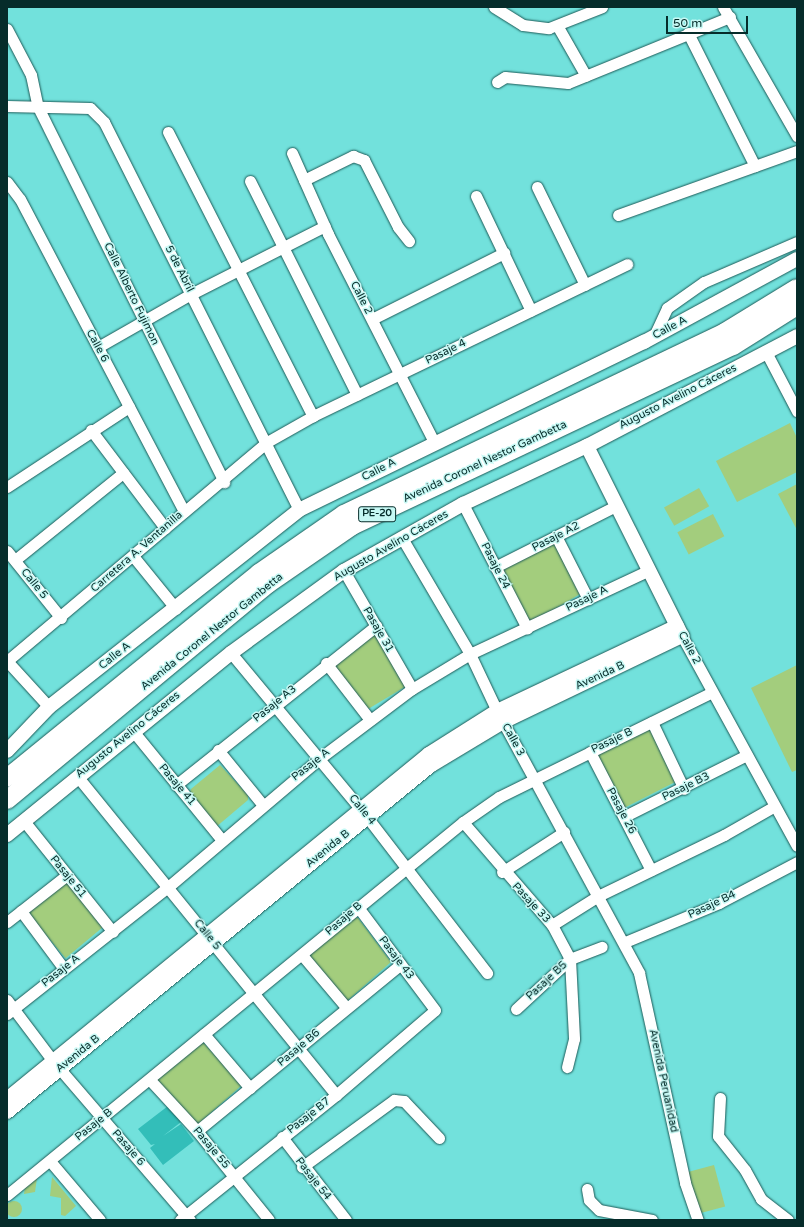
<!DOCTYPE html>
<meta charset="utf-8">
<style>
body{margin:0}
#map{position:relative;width:804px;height:1227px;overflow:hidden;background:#72e1dc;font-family:"Varela Round",sans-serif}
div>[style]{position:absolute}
.green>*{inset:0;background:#a3cd7d;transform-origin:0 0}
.round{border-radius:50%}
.building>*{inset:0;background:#33beb9}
.roads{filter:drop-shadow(0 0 1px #1d5a57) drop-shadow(0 0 1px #1d5a57)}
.minor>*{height:11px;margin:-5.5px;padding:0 5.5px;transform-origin:5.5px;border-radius:5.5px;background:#fff}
.tertiary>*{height:14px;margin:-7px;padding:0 7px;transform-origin:7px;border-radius:7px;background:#fff}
.trunk>*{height:18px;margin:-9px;padding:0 9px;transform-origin:9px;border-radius:9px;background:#fff}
span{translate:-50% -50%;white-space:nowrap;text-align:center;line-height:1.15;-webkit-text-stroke:3px #c6f8f4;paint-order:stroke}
.shield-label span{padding:1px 3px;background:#c6f8f4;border:1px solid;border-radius:3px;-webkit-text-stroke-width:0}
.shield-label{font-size:10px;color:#062c2a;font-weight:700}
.street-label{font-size:11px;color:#062c2a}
.frame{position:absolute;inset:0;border:8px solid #062c2a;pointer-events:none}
.scale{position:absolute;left:666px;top:16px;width:82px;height:18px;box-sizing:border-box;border:2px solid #062c2a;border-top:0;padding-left:5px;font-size:12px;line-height:14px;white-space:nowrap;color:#062c2a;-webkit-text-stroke:3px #c6f8f4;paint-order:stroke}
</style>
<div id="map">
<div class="green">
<i style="clip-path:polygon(790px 423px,797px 438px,797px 472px,737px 502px,716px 461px)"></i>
<i style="clip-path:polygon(797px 484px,797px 530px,778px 494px)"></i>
<i style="left:699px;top:488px;width:21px;height:40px;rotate:61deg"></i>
<i style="left:713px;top:514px;width:25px;height:40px;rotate:63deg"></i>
<i style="clip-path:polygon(551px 542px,558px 545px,580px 594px,533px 622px,527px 620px,502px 570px)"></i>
<i style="left:374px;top:632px;width:63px;height:53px;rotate:59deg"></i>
<i style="clip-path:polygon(797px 665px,797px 770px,792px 772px,751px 688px)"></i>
<i style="left:649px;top:728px;width:60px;height:59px;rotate:63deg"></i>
<i style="clip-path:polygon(220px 765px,248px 795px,248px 800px,216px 827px,189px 795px,191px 789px)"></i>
<i style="left:66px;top:881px;width:59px;height:50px;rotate:50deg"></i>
<i style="clip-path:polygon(352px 918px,358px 918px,391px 962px,347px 1001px,309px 958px,309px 953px)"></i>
<i style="clip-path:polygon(200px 1043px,204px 1043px,242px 1085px,196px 1126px,155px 1081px)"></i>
<i style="left:714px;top:1165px;width:43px;height:27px;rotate:75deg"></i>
<i style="clip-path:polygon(52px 1177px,76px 1206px,65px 1216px,61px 1215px,61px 1198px,50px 1196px)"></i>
<i style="clip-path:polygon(37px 1178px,35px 1192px,24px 1194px,25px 1187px)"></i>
<i class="round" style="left:6px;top:1201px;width:16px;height:16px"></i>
</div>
<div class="building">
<i style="clip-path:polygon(168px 1106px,181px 1122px,163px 1136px,181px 1124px,194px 1141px,163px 1165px,150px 1148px,155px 1144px,151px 1145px,138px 1129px)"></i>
</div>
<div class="roads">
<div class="minor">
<i style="left:494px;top:7px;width:34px;rotate:32deg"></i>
<i style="left:523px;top:25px;width:26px;rotate:7deg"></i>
<i style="left:549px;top:28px;width:57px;rotate:-21.6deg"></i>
<i style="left:723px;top:7px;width:149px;rotate:60.2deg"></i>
<i style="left:558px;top:27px;width:56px;rotate:60.3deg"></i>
<i style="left:7px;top:29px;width:52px;rotate:62.4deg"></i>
<i style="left:31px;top:75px;width:33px;rotate:78deg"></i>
<i style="left:38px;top:107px;width:419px;rotate:63.6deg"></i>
<i style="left:688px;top:33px;width:149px;rotate:63.3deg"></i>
<i style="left:497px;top:82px;width:9px;rotate:-32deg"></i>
<i style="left:505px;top:77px;width:63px;rotate:5.4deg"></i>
<i style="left:568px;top:83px;width:175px;rotate:-22.2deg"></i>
<i style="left:7px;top:106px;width:83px;rotate:1.4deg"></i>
<i style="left:90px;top:108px;width:20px;rotate:45deg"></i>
<i style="left:104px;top:122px;width:434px;rotate:63.3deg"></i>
<i style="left:168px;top:132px;width:319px;rotate:63deg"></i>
<i style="left:292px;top:153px;width:89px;rotate:66deg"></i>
<i style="left:328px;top:234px;width:233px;rotate:63deg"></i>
<i style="left:304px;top:180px;width:55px;rotate:-26.1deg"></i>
<i style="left:353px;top:156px;width:12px;rotate:20deg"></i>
<i style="left:364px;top:160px;width:75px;rotate:63.1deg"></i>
<i style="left:398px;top:227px;width:18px;rotate:52deg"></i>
<i style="left:250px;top:181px;width:239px;rotate:63.4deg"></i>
<i style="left:7px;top:182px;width:21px;rotate:53deg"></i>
<i style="left:20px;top:199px;width:353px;rotate:62.3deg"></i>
<i style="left:537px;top:187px;width:109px;rotate:63.9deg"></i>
<i style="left:476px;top:196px;width:127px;rotate:64.4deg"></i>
<i style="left:618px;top:215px;width:190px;rotate:-19.7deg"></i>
<i style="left:372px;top:319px;width:148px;rotate:-26.6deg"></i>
<i style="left:654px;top:336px;width:31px;rotate:-65deg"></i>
<i style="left:667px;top:308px;width:45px;rotate:-35.1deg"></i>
<i style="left:704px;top:282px;width:101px;rotate:-23.3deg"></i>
<i style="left:98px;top:347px;width:107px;rotate:-29.7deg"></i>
<i style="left:191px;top:294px;width:150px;rotate:-26.9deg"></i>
<i style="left:766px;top:352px;width:67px;rotate:62.3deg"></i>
<i style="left:91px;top:430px;width:123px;rotate:52.9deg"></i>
<i style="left:7px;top:487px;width:146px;rotate:-33.3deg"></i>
<i style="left:463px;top:504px;width:140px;rotate:62.7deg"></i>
<i style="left:556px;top:536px;width:71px;rotate:63.1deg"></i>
<i style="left:402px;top:538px;width:134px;rotate:59.6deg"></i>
<i style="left:470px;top:654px;width:63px;rotate:64.7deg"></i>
<i style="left:497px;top:711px;width:298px;rotate:61.5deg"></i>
<i style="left:639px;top:973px;width:215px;rotate:77.6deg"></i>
<i style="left:685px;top:1183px;width:39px;rotate:71deg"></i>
<i style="left:7px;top:551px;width:86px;rotate:51.1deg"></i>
<i style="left:133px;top:556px;width:68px;rotate:50.9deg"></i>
<i style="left:15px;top:560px;width:139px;rotate:-38.9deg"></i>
<i style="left:495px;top:567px;width:136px;rotate:-26.8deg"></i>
<i style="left:344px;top:571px;width:136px;rotate:60deg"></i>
<i style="left:682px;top:636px;width:239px;rotate:61.3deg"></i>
<i style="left:231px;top:653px;width:213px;rotate:50.3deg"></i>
<i style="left:367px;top:817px;width:197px;rotate:52.4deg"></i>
<i style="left:7px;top:661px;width:340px;rotate:-40.1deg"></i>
<i style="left:267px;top:442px;width:53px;rotate:-29.5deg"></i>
<i style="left:313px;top:416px;width:349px;rotate:-25.8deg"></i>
<i style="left:7px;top:661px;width:62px;rotate:47.6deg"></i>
<i style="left:326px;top:663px;width:72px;rotate:52.3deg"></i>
<i style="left:652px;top:722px;width:74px;rotate:64.5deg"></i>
<i style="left:133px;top:731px;width:139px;rotate:50.8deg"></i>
<i style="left:218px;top:750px;width:70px;rotate:50.8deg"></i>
<i style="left:590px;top:752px;width:133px;rotate:62.7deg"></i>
<i style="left:77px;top:776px;width:411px;rotate:50.9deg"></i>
<i style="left:176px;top:785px;width:256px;rotate:-38.5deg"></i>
<i style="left:625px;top:816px;width:136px;rotate:-26.6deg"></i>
<i style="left:24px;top:821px;width:142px;rotate:51.3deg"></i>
<i style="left:463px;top:822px;width:136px;rotate:49.2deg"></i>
<i style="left:552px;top:925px;width:38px;rotate:62deg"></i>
<i style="left:570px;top:959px;width:80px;rotate:87.1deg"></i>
<i style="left:574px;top:1039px;width:29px;rotate:104deg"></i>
<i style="left:502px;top:872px;width:74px;rotate:-32.8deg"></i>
<i style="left:21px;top:911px;width:72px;rotate:53.4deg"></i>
<i style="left:7px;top:922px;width:76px;rotate:-38.1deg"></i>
<i style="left:552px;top:925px;width:54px;rotate:-32.2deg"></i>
<i style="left:598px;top:896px;width:140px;rotate:-25.8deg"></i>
<i style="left:724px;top:835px;width:56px;rotate:-29.7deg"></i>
<i style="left:625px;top:942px;width:102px;rotate:-22.5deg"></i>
<i style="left:719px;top:903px;width:88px;rotate:-27.7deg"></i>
<i style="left:302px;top:955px;width:68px;rotate:49.8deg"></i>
<i style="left:7px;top:1000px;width:76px;rotate:53deg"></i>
<i style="left:53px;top:1061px;width:210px;rotate:49.3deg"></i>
<i style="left:516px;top:1009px;width:74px;rotate:-42.8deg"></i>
<i style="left:570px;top:959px;width:34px;rotate:-21deg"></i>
<i style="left:7px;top:1014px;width:205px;rotate:-38.3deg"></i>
<i style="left:168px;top:887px;width:199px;rotate:-40.3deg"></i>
<i style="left:320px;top:758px;width:115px;rotate:-36.9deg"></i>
<i style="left:412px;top:689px;width:68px;rotate:-31.1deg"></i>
<i style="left:470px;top:654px;width:198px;rotate:-25.1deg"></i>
<i style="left:204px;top:1034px;width:71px;rotate:49.6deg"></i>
<i style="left:150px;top:1080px;width:69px;rotate:47.3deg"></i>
<i style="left:197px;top:1131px;width:114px;rotate:51deg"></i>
<i style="left:720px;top:1098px;width:38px;rotate:93deg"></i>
<i style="left:718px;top:1136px;width:43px;rotate:51.5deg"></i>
<i style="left:745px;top:1170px;width:33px;rotate:61deg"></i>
<i style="left:761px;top:1199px;width:34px;rotate:38deg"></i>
<i style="left:197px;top:1131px;width:262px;rotate:-39.3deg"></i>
<i style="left:282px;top:1137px;width:105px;rotate:52.4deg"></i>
<i style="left:50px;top:1161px;width:77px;rotate:49.7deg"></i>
<i style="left:302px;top:1167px;width:114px;rotate:-36.1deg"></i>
<i style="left:394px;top:1100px;width:10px;rotate:6deg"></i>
<i style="left:404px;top:1101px;width:51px;rotate:46.6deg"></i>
<i style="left:587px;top:1189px;width:11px;rotate:80deg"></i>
<i style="left:589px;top:1200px;width:14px;rotate:45deg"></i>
<i style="left:599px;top:1210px;width:54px;rotate:10.7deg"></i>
<i style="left:7px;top:1195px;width:589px;rotate:-39.28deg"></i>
<i style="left:463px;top:822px;width:44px;rotate:-34.8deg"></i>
<i style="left:499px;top:797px;width:237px;rotate:-26.2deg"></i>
<i style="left:180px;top:1220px;width:200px;rotate:-38.7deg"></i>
<i style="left:336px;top:1095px;width:130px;rotate:-40.6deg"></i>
<i style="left:435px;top:1010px;width:129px;rotate:-126.8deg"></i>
</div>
<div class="tertiary">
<i style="left:7px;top:751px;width:61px;rotate:-46.3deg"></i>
<i style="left:49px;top:707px;width:318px;rotate:-38.2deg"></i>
<i style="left:299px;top:510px;width:384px;rotate:-26deg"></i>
<i style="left:644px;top:342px;width:174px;rotate:-28.5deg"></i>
<i style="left:7px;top:835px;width:289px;rotate:-39.1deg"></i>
<i style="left:231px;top:653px;width:140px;rotate:-36deg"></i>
<i style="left:344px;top:571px;width:137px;rotate:-29.4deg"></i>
<i style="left:463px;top:504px;width:137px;rotate:-25.1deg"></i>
<i style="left:587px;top:446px;width:237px;rotate:-27.6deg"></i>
<i style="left:7px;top:1099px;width:545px;rotate:-39.27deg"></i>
<i style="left:429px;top:754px;width:80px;rotate:-32.3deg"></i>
<i style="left:497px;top:711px;width:199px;rotate:-25.3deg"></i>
<i style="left:7px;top:1112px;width:546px;rotate:-39.28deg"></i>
<i style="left:430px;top:766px;width:85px;rotate:-31.1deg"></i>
<i style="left:503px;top:722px;width:199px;rotate:-25.7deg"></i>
<i style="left:682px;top:636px;width:212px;rotate:-116.6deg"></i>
</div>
<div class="trunk">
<i style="left:7px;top:778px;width:325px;rotate:-39.1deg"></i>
<i style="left:259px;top:573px;width:103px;rotate:-34.8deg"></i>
<i style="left:344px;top:514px;width:422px;rotate:-25.5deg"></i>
<i style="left:725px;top:332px;width:84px;rotate:-31.4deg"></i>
<i style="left:7px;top:800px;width:339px;rotate:-39.6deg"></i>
<i style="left:268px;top:584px;width:102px;rotate:-34.6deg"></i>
<i style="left:352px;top:526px;width:421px;rotate:-25.3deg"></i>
<i style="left:733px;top:346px;width:75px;rotate:-32deg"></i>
</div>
</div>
<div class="shield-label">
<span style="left:377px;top:514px">PE-20</span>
</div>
<div class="street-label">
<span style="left:179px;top:269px;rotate:63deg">5 de Abril</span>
<span style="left:131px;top:294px;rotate:64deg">Calle Alberto Fujimon</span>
<span style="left:361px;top:298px;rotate:63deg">Calle 2</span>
<span style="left:670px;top:328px;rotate:-28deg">Calle A</span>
<span style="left:97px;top:346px;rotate:62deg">Calle 6</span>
<span style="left:446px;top:352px;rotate:-26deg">Pasaje 4</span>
<span style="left:678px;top:397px;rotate:-27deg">Augusto Avelino Cáceres</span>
<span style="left:485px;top:462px;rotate:-25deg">Avenida Coronel Nestor Gambetta</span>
<span style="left:379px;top:470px;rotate:-27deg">Calle A</span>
<span style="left:556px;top:537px;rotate:-27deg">Pasaje A2</span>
<span style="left:391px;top:546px;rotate:-30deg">Augusto Avelino Cáceres</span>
<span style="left:137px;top:552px;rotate:-41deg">Carretera A. Ventanilla</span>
<span style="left:495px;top:566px;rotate:63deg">Pasaje 24</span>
<span style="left:34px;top:584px;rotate:51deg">Calle 5</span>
<span style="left:587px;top:599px;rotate:-26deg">Pasaje A</span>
<span style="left:378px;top:630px;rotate:60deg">Pasaje 31</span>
<span style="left:212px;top:632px;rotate:-39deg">Avenida Coronel Nestor Gambetta</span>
<span style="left:689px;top:648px;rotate:62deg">Calle 2</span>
<span style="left:115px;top:656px;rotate:-38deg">Calle A</span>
<span style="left:600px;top:676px;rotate:-25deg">Avenida B</span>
<span style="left:275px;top:704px;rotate:-39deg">Pasaje A3</span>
<span style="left:128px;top:735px;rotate:-39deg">Augusto Avelino Cáceres</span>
<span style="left:513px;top:740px;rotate:61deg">Calle 3</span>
<span style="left:612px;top:741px;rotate:-26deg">Pasaje B</span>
<span style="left:311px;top:765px;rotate:-38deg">Pasaje A</span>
<span style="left:177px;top:785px;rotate:50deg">Pasaje 41</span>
<span style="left:686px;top:787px;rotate:-26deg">Pasaje B3</span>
<span style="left:362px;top:810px;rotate:51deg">Calle 4</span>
<span style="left:621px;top:811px;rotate:62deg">Pasaje 26</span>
<span style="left:328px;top:849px;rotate:-39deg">Avenida B</span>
<span style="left:68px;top:877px;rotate:51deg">Pasaje 51</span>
<span style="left:531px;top:903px;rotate:47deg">Pasaje 33</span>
<span style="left:712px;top:905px;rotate:-25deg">Pasaje B4</span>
<span style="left:344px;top:919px;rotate:-41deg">Pasaje B</span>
<span style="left:207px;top:935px;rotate:51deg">Calle 5</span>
<span style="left:396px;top:958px;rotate:53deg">Pasaje 43</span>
<span style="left:61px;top:971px;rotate:-38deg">Pasaje A</span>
<span style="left:547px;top:981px;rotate:-43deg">Pasaje B5</span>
<span style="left:299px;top:1048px;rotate:-40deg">Pasaje B6</span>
<span style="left:78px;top:1054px;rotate:-39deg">Avenida B</span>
<span style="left:663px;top:1081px;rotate:78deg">Avenida Peruanidad</span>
<span style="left:309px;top:1116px;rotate:-38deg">Pasaje B7</span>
<span style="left:94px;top:1125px;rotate:-39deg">Pasaje B</span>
<span style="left:128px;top:1148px;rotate:49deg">Pasaje 6</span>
<span style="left:211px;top:1148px;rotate:50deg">Pasaje 55</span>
<span style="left:313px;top:1179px;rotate:52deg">Pasaje 54</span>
</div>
<div class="frame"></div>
<div class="scale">50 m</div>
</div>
